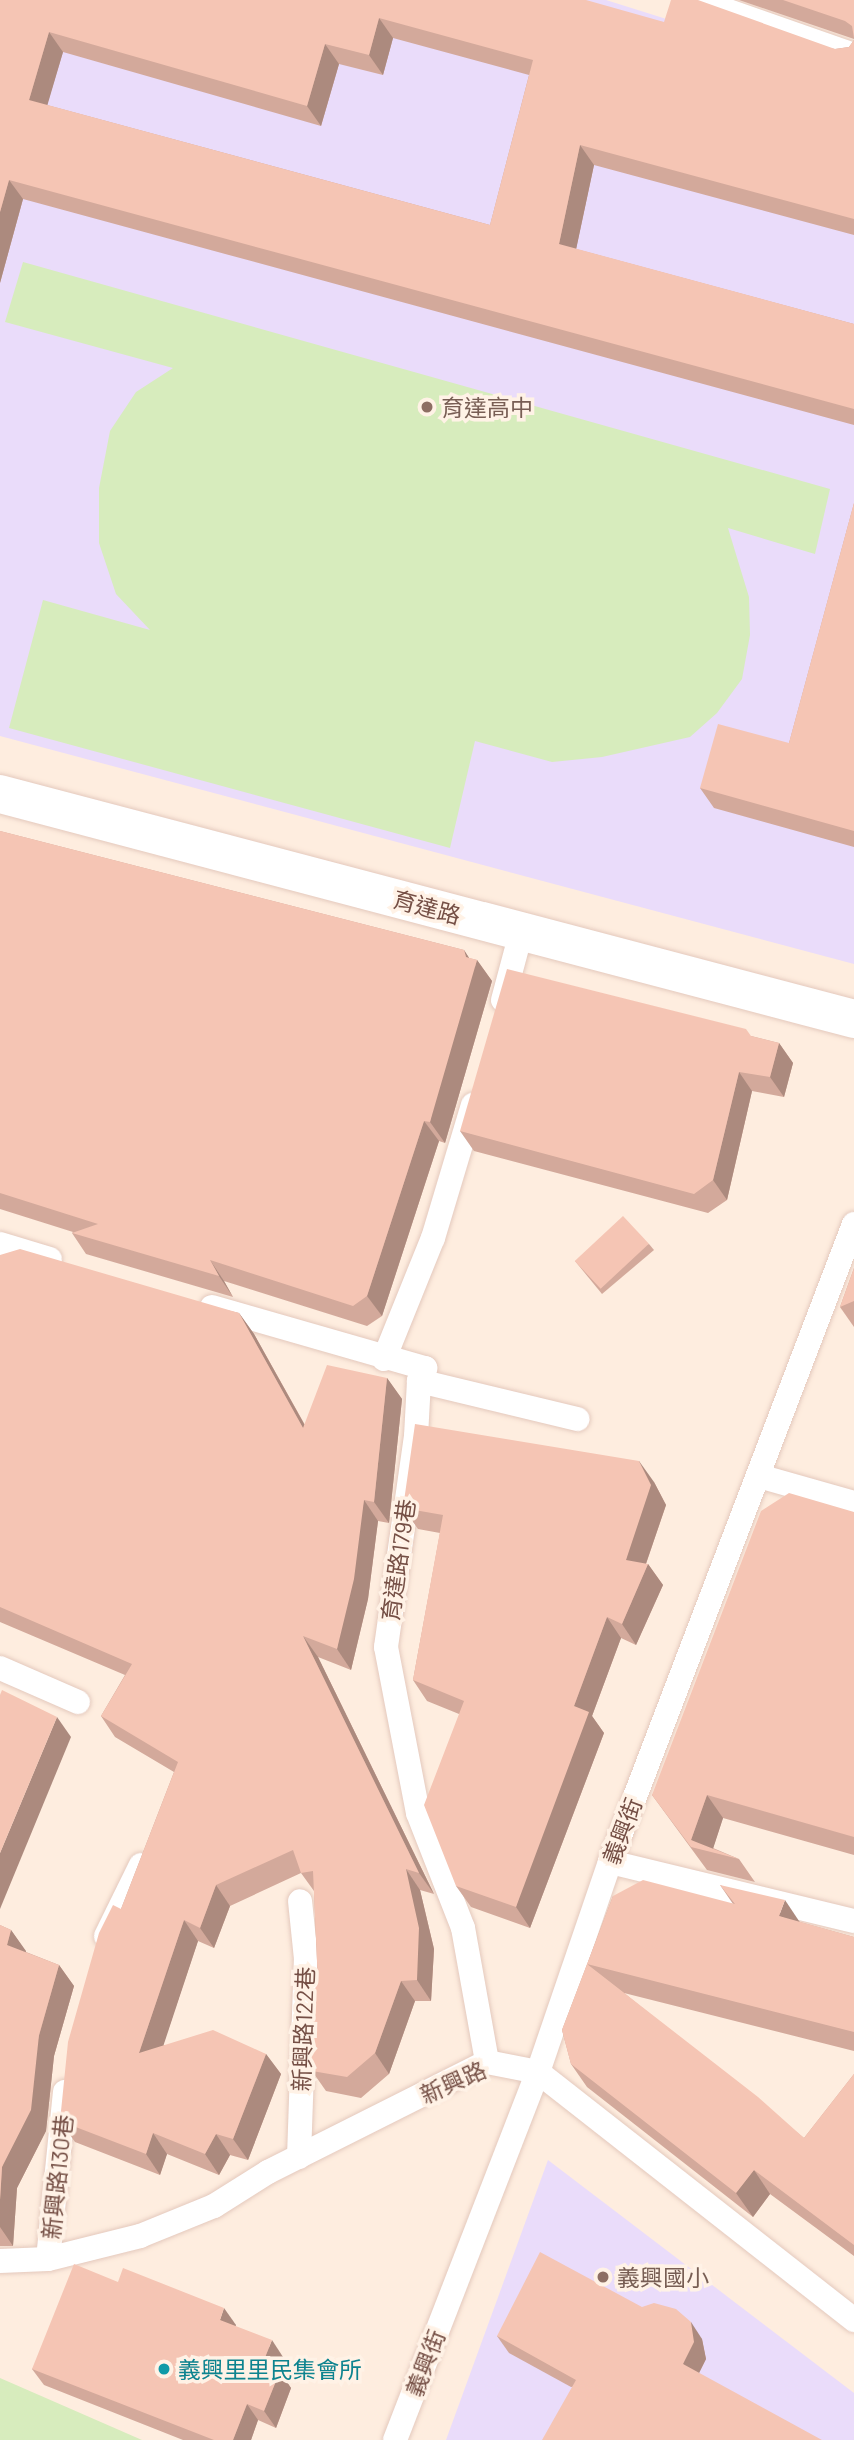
<!DOCTYPE html>
<meta charset="utf-8">
<style>
body{margin:0}
#map{position:relative;width:854px;height:2440px;overflow:hidden;background:#feeddf;font-family:Barlow,"Noto Sans TC",sans-serif}
div>[style]{position:absolute}
.education>*{inset:0;background:#eadcfa}
.green>*{inset:0;background:#d7ecbd}
.roads{filter:drop-shadow(0 0 2px #e4c9bd) drop-shadow(0 0 2px #e4c9bd)}
.lane>*{height:24px;margin:-12px;padding:0 12px;transform-origin:12px;border-radius:12px;background:#fff}
.secondary>*{height:38px;margin:-19px;padding:0 19px;transform-origin:19px;border-radius:19px;background:#fff}
.wall>*{inset:0;background:#d3a99b}
.shaded-wall>*{inset:0;background:#ac8a7e}
.building>*{inset:0;background:#f5c5b4;transform-origin:0 0}
.dots>*{width:19px;height:19px;translate:-50% -50%;box-sizing:border-box;border:4px solid #fff2e6;border-radius:50%}
span{translate:-50% -50%;white-space:nowrap;text-align:center;line-height:1.15;-webkit-text-stroke:7px #fff2e6;paint-order:stroke}
.education-label{font-size:23px;color:#785e54}
.left{translate:0 -50%;text-align:left}
.street-label{font-size:23px;color:#754f45}
.culture-label{font-size:23px;color:#0d838f}
</style>
<div id="map">
<div class="education">
<i style="clip-path:polygon(0 0,606px 0,854px 78px,854px 964px,0 736px)"></i>
<i style="clip-path:polygon(548px 2160px,854px 2393px,854px 2440px,446px 2440px)"></i>
</div>
<div class="green">
<i style="clip-path:polygon(23px 262px,830px 489px,815px 554px,728px 528px,749px 597px,750px 635px,742px 679px,717px 713px,690px 737px,602px 757px,552px 762px,475px 741px,450px 848px,9px 728px,43px 600px,150px 630px,116px 594px,99px 543px,99px 488px,110px 431px,136px 392px,173px 368px,5px 322px)"></i>
<i style="clip-path:polygon(0 2378px,142px 2440px,0 2440px)"></i>
</div>
<div class="roads">
<div class="lane">
<i style="left:697px;top:0;width:166px;rotate:19.3deg"></i>
<i style="left:503px;top:1000px;width:69px;rotate:-75deg"></i>
<i style="left:0;top:1244px;width:52px;rotate:16.7deg"></i>
<i style="left:212px;top:1307px;width:222px;rotate:16deg"></i>
<i style="left:425px;top:1368px;width:14px;rotate:115deg"></i>
<i style="left:419px;top:1381px;width:55px;rotate:93.1deg"></i>
<i style="left:416px;top:1436px;width:213px;rotate:98.1deg"></i>
<i style="left:386px;top:1647px;width:169px;rotate:79.1deg"></i>
<i style="left:418px;top:1813px;width:123px;rotate:68.6deg"></i>
<i style="left:463px;top:1928px;width:136px;rotate:79.8deg"></i>
<i style="left:384px;top:1359px;width:131px;rotate:-68deg"></i>
<i style="left:433px;top:1238px;width:139px;rotate:-73.3deg"></i>
<i style="left:419px;top:1381px;width:163px;rotate:13.5deg"></i>
<i style="left:759px;top:1476px;width:99px;rotate:15.9deg"></i>
<i style="left:0;top:1668px;width:85px;rotate:23.6deg"></i>
<i style="left:610px;top:1862px;width:251px;rotate:13.6deg"></i>
<i style="left:106px;top:1936px;width:79px;rotate:-63.8deg"></i>
<i style="left:299px;top:2157px;width:198px;rotate:-88deg"></i>
<i style="left:306px;top:1959px;width:58px;rotate:-95.9deg"></i>
<i style="left:48px;top:2259px;width:168px;rotate:-84.2deg"></i>
<i style="left:0;top:2261px;width:48px;rotate:-2.4deg"></i>
<i style="left:48px;top:2259px;width:95px;rotate:-14deg"></i>
<i style="left:140px;top:2236px;width:80px;rotate:-22.1deg"></i>
<i style="left:214px;top:2206px;width:64px;rotate:-32.2deg"></i>
<i style="left:268px;top:2172px;width:245px;rotate:-26.7deg"></i>
<i style="left:487px;top:2062px;width:52px;rotate:11.1deg"></i>
<i style="left:538px;top:2072px;width:402px;rotate:38.1deg"></i>
<i style="left:395px;top:2440px;width:395px;rotate:-68.8deg"></i>
<i style="left:538px;top:2072px;width:222px;rotate:-71.1deg"></i>
<i style="left:610px;top:1862px;width:683px;rotate:-69.07deg"></i>
</div>
<div class="secondary">
<i style="left:0;top:794px;width:883px;rotate:14.76deg"></i>
</div>
</div>
<div class="wall">
<i style="clip-path:polygon(evenodd,0 0,664px 22px,835px 49px,849px 47px,854px 40px,854px 235px,594px 165px,576px 249px,854px 324px,854px 425px,23px 199px,0 283px,0 0,393px 38px,529px 75px,490px 225px,47px 105px,63px 52px,321px 126px,339px 64px,383px 75px,393px 38px)"></i>
<i style="clip-path:polygon(739px 0,854px 0,854px 39px)"></i>
<i style="clip-path:polygon(854px 503px,854px 847px,714px 808px,700px 788px,789px 743px)"></i>
<i style="clip-path:polygon(0 831px,464px 950px,469px 958px,477px 960px,492px 981px,445px 1143px,439px 1141px,382px 1316px,367px 1326px,224px 1281px,233px 1297px,86px 1254px,72px 1233px,73px 1232px,0 1209px)"></i>
<i style="clip-path:polygon(751px 1036px,779px 1043px,793px 1063px,784px 1097px,752px 1091px,727px 1200px,708px 1213px,474px 1151px,460px 1131px)"></i>
<i style="clip-path:polygon(649px 1244px,654px 1250px,602px 1294px,575px 1261px)"></i>
<i style="clip-path:polygon(0 1255px,239px 1313px,254px 1334px,305px 1425px,387px 1378px,402px 1399px,389px 1523px,378px 1521px,368px 1599px,351px 1670px,318px 1657px,434px 1894px,420px 1890px,434px 1949px,431px 2001px,415px 2001px,389px 2074px,361px 2098px,326px 2091px,312px 2071px,318px 1984px,314px 1891px,301px 1873px,230px 1906px,214px 1948px,198px 1941px,163px 2045px,266px 2054px,281px 2074px,248px 2160px,230px 2155px,219px 2175px,167px 2154px,160px 2175px,75px 2142px,60px 2121px,121px 1909px,174px 1772px,115px 1737px,101px 1716px,125px 1675px,0 1622px)"></i>
<i style="clip-path:polygon(854px 1268px,854px 1327px,840px 1307px)"></i>
<i style="clip-path:polygon(654px 1482px,666px 1505px,646px 1564px,648px 1564px,663px 1585px,636px 1645px,621px 1638px,592px 1716px,604px 1733px,530px 1928px,471px 1907px,456px 1886px,459px 1714px,427px 1701px,413px 1680px,440px 1533px,418px 1529px,403px 1508px)"></i>
<i style="clip-path:polygon(854px 1512px,854px 1855px,723px 1818px,713px 1848px,739px 1859px,755px 1882px,707px 1870px,652px 1795px)"></i>
<i style="clip-path:polygon(720px 1885px,800px 1922px,854px 1937px,854px 2051px,624px 1993px,804px 2138px,854px 2074px,854px 2256px,770px 2194px,753px 2217px,587px 2087px,571px 2064px,562px 2030px,613px 1896px,733px 1904px)"></i>
<i style="clip-path:polygon(0 1925px,11px 1930px,26px 1952px,59px 1965px,74px 1986px,54px 2056px,46px 2131px,17px 2188px,13px 2246px,0 2246px)"></i>
<i style="clip-path:polygon(118px 2282px,236px 2325px,235px 2326px,283px 2357px,278px 2371px,291px 2388px,276px 2428px,258px 2420px,251px 2440px,183px 2440px,44px 2385px,32px 2369px)"></i>
<i style="clip-path:polygon(642px 2307px,702px 2339px,706px 2359px,699px 2373px,571px 2387px,509px 2353px,497px 2336px)"></i>
</div>
<div class="shaded-wall">
<i style="clip-path:polygon(379px 18px,393px 38px,383px 75px,369px 55px)"></i>
<i style="clip-path:polygon(49px 32px,63px 52px,43px 120px,29px 100px)"></i>
<i style="clip-path:polygon(325px 44px,339px 64px,321px 126px,307px 106px)"></i>
<i style="clip-path:polygon(580px 145px,594px 165px,573px 264px,559px 244px)"></i>
<i style="clip-path:polygon(9px 180px,23px 199px,0 283px,0 212px)"></i>
<i style="clip-path:polygon(464px 950px,475px 967px,477px 960px,492px 981px,445px 1143px,430px 1122px,466px 957px)"></i>
<i style="clip-path:polygon(779px 1043px,793px 1063px,784px 1097px,770px 1077px)"></i>
<i style="clip-path:polygon(739px 1072px,752px 1091px,727px 1200px,713px 1180px)"></i>
<i style="clip-path:polygon(424px 1121px,439px 1141px,382px 1316px,367px 1296px)"></i>
<i style="clip-path:polygon(210px 1260px,224px 1281px,233px 1297px,219px 1276px)"></i>
<i style="clip-path:polygon(239px 1313px,254px 1334px,318px 1449px,303px 1428px)"></i>
<i style="clip-path:polygon(387px 1378px,402px 1399px,389px 1523px,374px 1502px)"></i>
<i style="clip-path:polygon(639px 1461px,654px 1482px,666px 1505px,640px 1581px,626px 1560px)"></i>
<i style="clip-path:polygon(364px 1500px,378px 1521px,368px 1599px,351px 1670px,337px 1649px)"></i>
<i style="clip-path:polygon(648px 1564px,663px 1585px,636px 1645px,622px 1624px)"></i>
<i style="clip-path:polygon(607px 1617px,621px 1638px,592px 1716px,604px 1733px,530px 1928px,516px 1907px,574px 1706px)"></i>
<i style="clip-path:polygon(303px 1636px,318px 1657px,434px 1894px,419px 1873px)"></i>
<i style="clip-path:polygon(57px 1717px,71px 1737px,0 1909px,0 1853px)"></i>
<i style="clip-path:polygon(707px 1795px,723px 1818px,712px 1852px,691px 1840px)"></i>
<i style="clip-path:polygon(406px 1869px,420px 1890px,434px 1949px,431px 2001px,417px 1980px)"></i>
<i style="clip-path:polygon(216px 1885px,230px 1906px,214px 1948px,200px 1928px)"></i>
<i style="clip-path:polygon(785px 1900px,801px 1924px,779px 1916px)"></i>
<i style="clip-path:polygon(184px 1920px,198px 1941px,154px 2074px,139px 2053px)"></i>
<i style="clip-path:polygon(11px 1930px,26px 1951px,22px 1966px,7px 1945px)"></i>
<i style="clip-path:polygon(59px 1965px,74px 1986px,54px 2056px,46px 2131px,17px 2188px,13px 2246px,0 2227px,0 2200px,2px 2167px)"></i>
<i style="clip-path:polygon(401px 1981px,415px 2001px,389px 2074px,375px 2053px)"></i>
<i style="clip-path:polygon(266px 2054px,281px 2074px,248px 2160px,233px 2139px)"></i>
<i style="clip-path:polygon(153px 2133px,167px 2154px,160px 2175px,146px 2154px)"></i>
<i style="clip-path:polygon(216px 2134px,230px 2155px,219px 2175px,205px 2154px)"></i>
<i style="clip-path:polygon(754px 2170px,770px 2194px,753px 2217px,736px 2193px)"></i>
<i style="clip-path:polygon(224px 2308px,236px 2325px,232px 2336px,220px 2320px)"></i>
<i style="clip-path:polygon(691px 2322px,702px 2339px,706px 2359px,695px 2381px,683px 2364px)"></i>
<i style="clip-path:polygon(272px 2340px,283px 2357px,273px 2381px,262px 2365px)"></i>
<i style="clip-path:polygon(280px 2371px,291px 2388px,276px 2428px,264px 2411px)"></i>
<i style="clip-path:polygon(247px 2404px,258px 2420px,251px 2440px,233px 2440px)"></i>
</div>
<div class="building">
<i style="clip-path:polygon(evenodd,0 0,586px 0,664px 22px,671px 0,698px 0,835px 49px,849px 47px,854px 40px,854px 219px,580px 145px,559px 244px,854px 324px,854px 409px,9px 180px,0 212px,0 0,379px 18px,533px 60px,490px 225px,29px 100px,49px 32px,307px 106px,325px 44px,369px 55px,379px 18px)"></i>
<i style="clip-path:polygon(783px 0,854px 0,854px 38px,852px 26px,845px 21px)"></i>
<i style="clip-path:polygon(854px 503px,854px 831px,700px 788px,718px 724px,789px 743px)"></i>
<i style="clip-path:polygon(0 831px,464px 950px,466px 957px,477px 960px,430px 1122px,424px 1121px,367px 1296px,353px 1306px,210px 1260px,219px 1276px,72px 1233px,98px 1224px,0 1193px)"></i>
<i style="clip-path:polygon(507px 969px,746px 1029px,751px 1036px,779px 1043px,770px 1077px,739px 1072px,713px 1180px,694px 1194px,460px 1131px)"></i>
<i style="left:623px;top:1216px;width:38px;height:66px;rotate:47deg"></i>
<i style="clip-path:polygon(20px 1249px,239px 1313px,303px 1428px,327px 1365px,387px 1378px,374px 1502px,364px 1500px,354px 1579px,337px 1649px,303px 1636px,419px 1873px,406px 1869px,419px 1928px,417px 1980px,401px 1981px,375px 2053px,347px 2077px,312px 2071px,308px 1998px,318px 1984px,313px 1871px,301px 1873px,293px 1850px,216px 1885px,200px 1928px,184px 1920px,139px 2053px,213px 2030px,266px 2054px,233px 2139px,216px 2134px,205px 2154px,153px 2133px,146px 2154px,60px 2121px,68px 2042px,99px 1933px,113px 1905px,121px 1909px,178px 1762px,101px 1716px,132px 1664px,0 1607px,0 1255px)"></i>
<i style="clip-path:polygon(854px 1268px,854px 1301px,840px 1307px)"></i>
<i style="clip-path:polygon(415px 1424px,639px 1461px,651px 1485px,626px 1560px,648px 1564px,622px 1624px,607px 1617px,574px 1706px,589px 1712px,516px 1907px,456px 1886px,424px 1805px,464px 1701px,413px 1680px,443px 1515px,403px 1508px)"></i>
<i style="clip-path:polygon(789px 1493px,854px 1512px,854px 1837px,707px 1795px,691px 1840px,739px 1859px,691px 1847px,652px 1795px,761px 1511px)"></i>
<i style="clip-path:polygon(2px 1690px,57px 1717px,0 1853px,0 1695px)"></i>
<i style="clip-path:polygon(643px 1880px,735px 1904px,720px 1885px,785px 1900px,779px 1916px,854px 1937px,854px 2032px,587px 1964px,758px 2097px,804px 2138px,854px 2074px,854px 2245px,754px 2170px,736px 2193px,571px 2064px,562px 2030px,613px 1896px)"></i>
<i style="clip-path:polygon(0 1925px,11px 1930px,7px 1945px,59px 1965px,39px 2035px,31px 2110px,2px 2167px,0 2200px)"></i>
<i style="clip-path:polygon(540px 2252px,642px 2307px,654px 2303px,676px 2309px,691px 2322px,694px 2342px,683px 2364px,822px 2440px,542px 2440px,576px 2380px,497px 2336px)"></i>
<i style="clip-path:polygon(74px 2264px,118px 2282px,123px 2268px,224px 2308px,220px 2320px,272px 2340px,262px 2365px,280px 2371px,264px 2411px,247px 2404px,233px 2440px,214px 2440px,32px 2369px)"></i>
</div>
<div class="dots">
<i style="left:427px;top:407px;background:#8d6e63"></i>
<i style="left:603px;top:2277px;background:#8d6e63"></i>
<i style="left:164px;top:2369px;background:#0f9aa8"></i>
</div>
<div class="education-label">
<span class="left" style="left:441px;top:407px">育達高中</span>
<span class="left" style="left:617px;top:2277px">義興國小</span>
</div>
<div class="street-label">
<span style="left:427px;top:907px;rotate:15deg">育達路</span>
<span style="left:398px;top:1560px;rotate:-82deg">育達路179巷</span>
<span style="left:622px;top:1831px;rotate:-69deg">義興街</span>
<span style="left:303px;top:2029px;rotate:-88deg">新興路122巷</span>
<span style="left:453px;top:2082px;rotate:-24deg">新興路</span>
<span style="left:57px;top:2177px;rotate:-84deg">新興路130巷</span>
<span style="left:425px;top:2363px;rotate:-69deg">義興街</span>
</div>
<div class="culture-label">
<span class="left" style="left:178px;top:2369px">義興里里民集會所</span>
</div>
</div>
